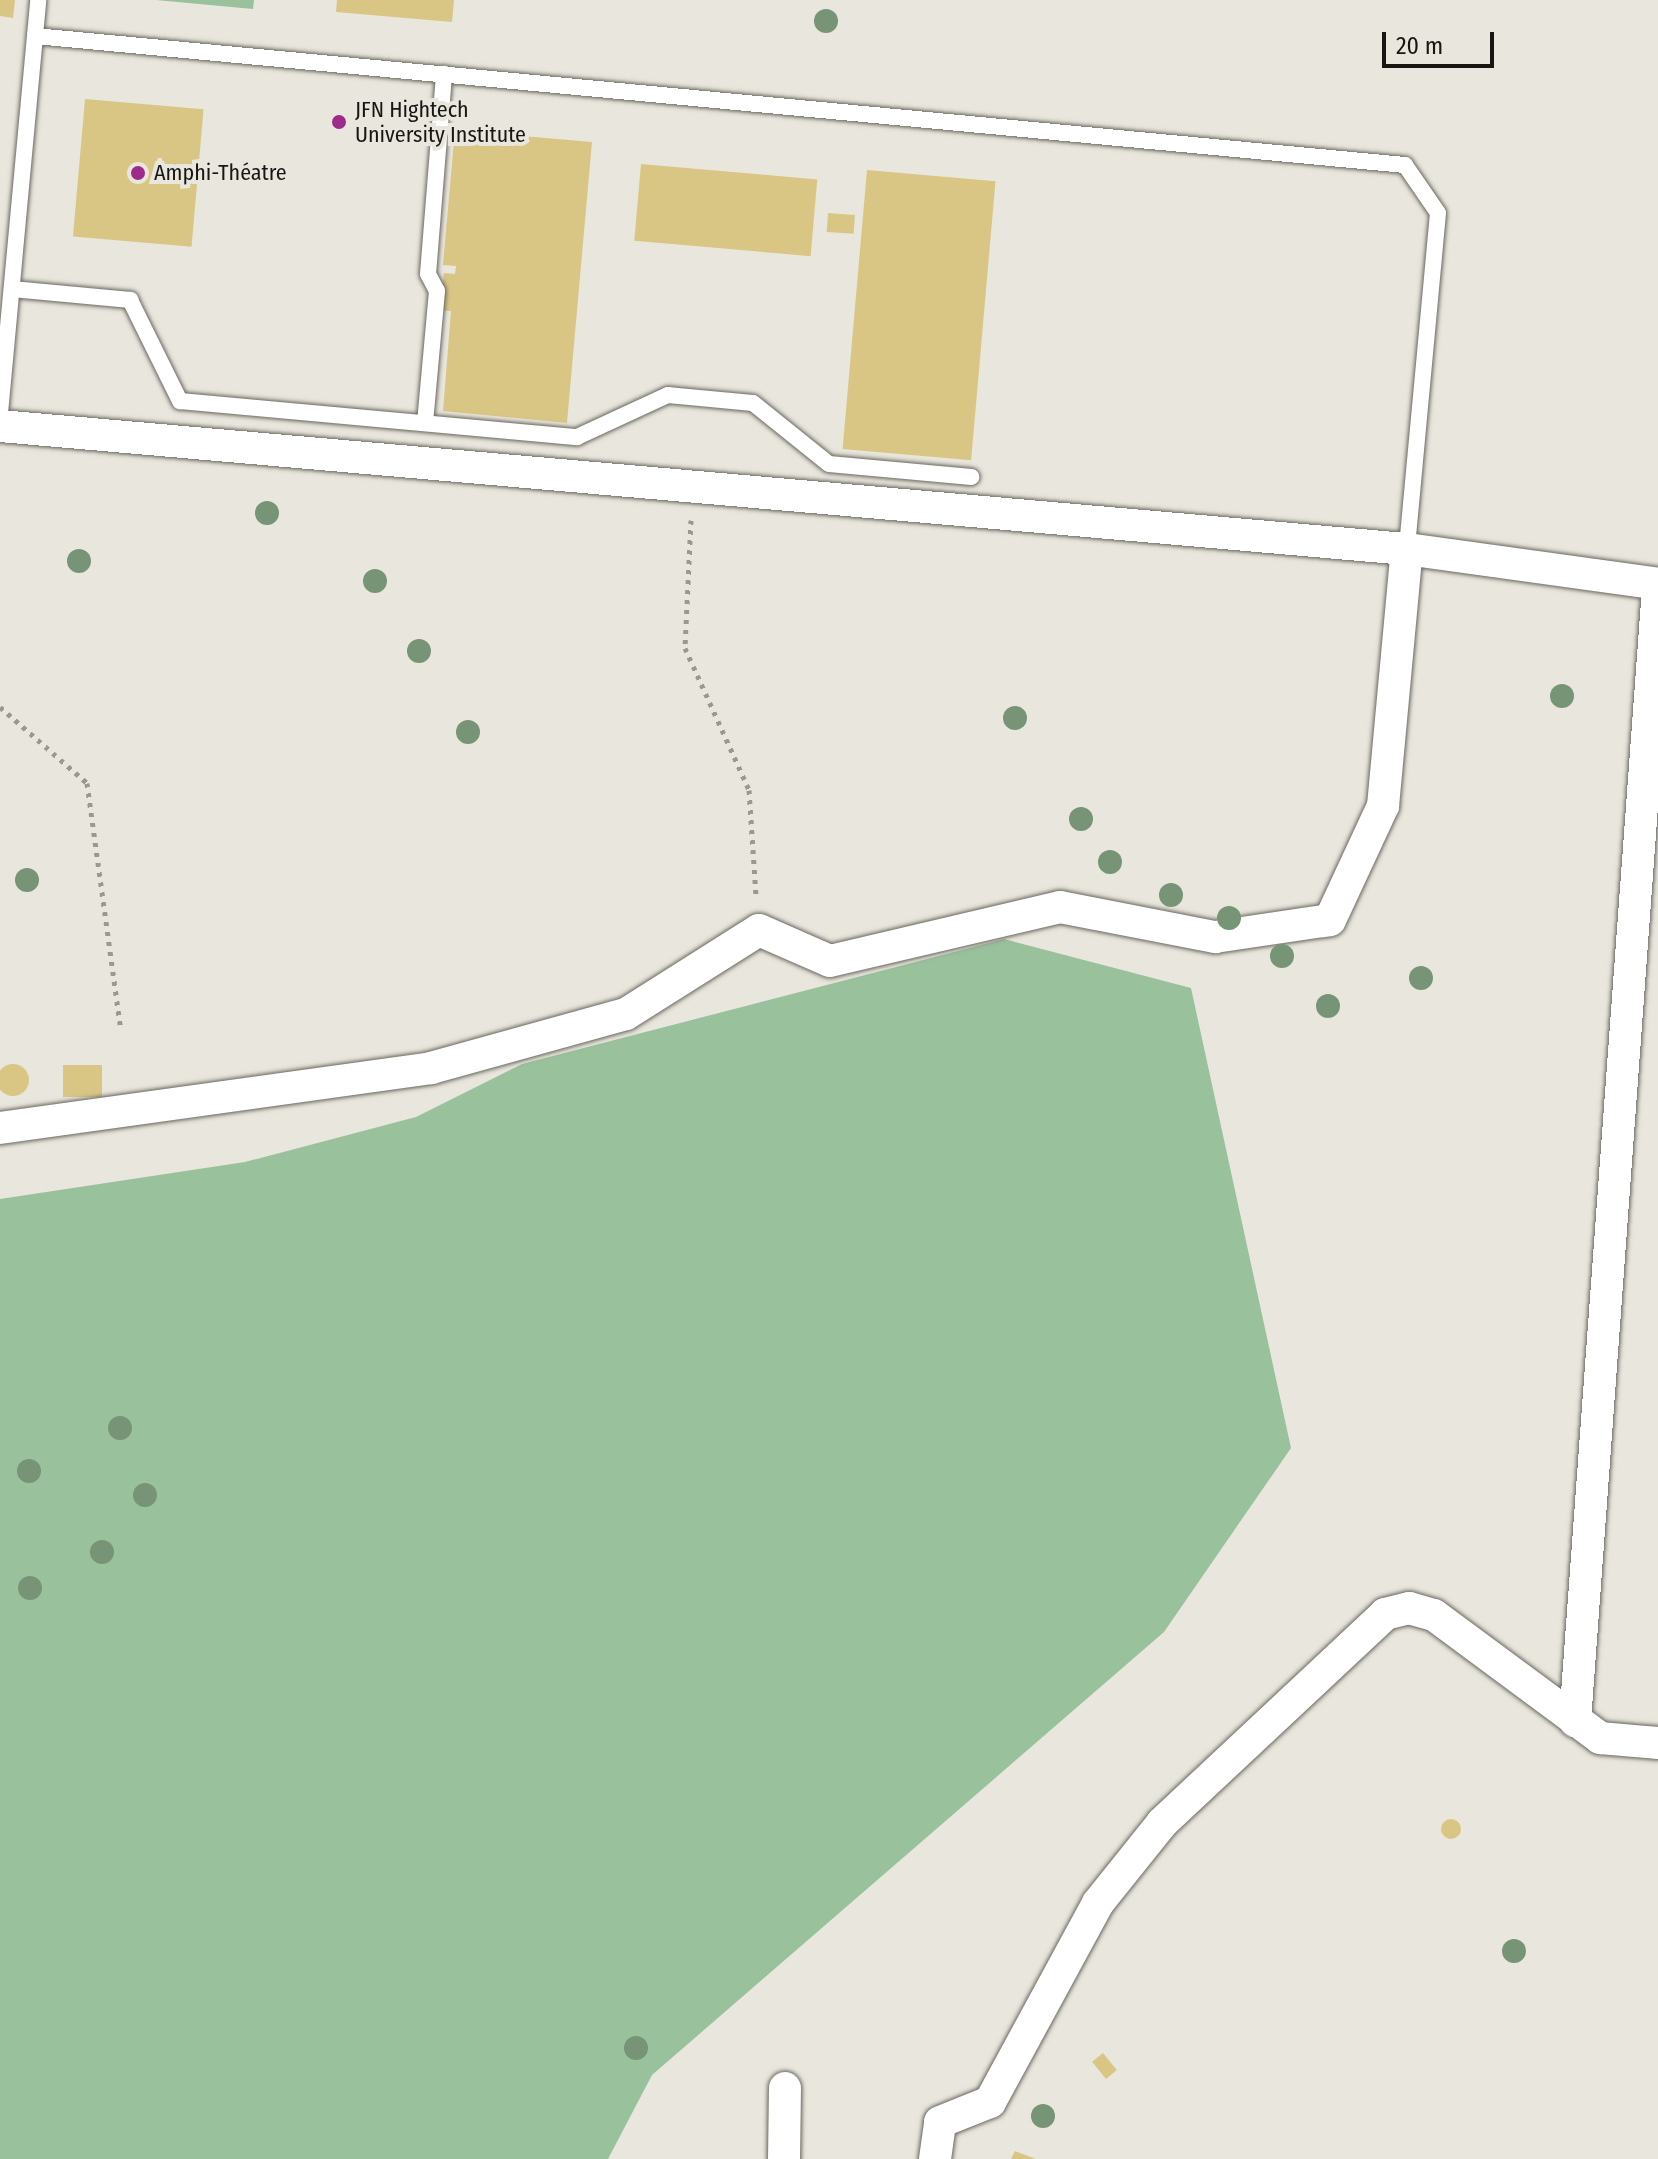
<!DOCTYPE html>
<meta charset="utf-8">
<style>
body{margin:0}
#map{position:relative;width:1658px;height:2159px;overflow:hidden;background:#e9e6dd;font-family:"Fira Sans Condensed",sans-serif}
div>[style]{position:absolute}
.green>*{inset:0;background:#99c19c}
.building>*{inset:0;background:#dac684;transform-origin:0 0}
.round{border-radius:50%}
.path>*{height:5px;margin-top:-2.5px;transform-origin:0;background:repeating-linear-gradient(90deg,#9b9892 0 4px,transparent 0 10px)}
.roads{filter:drop-shadow(0 0 2px #69675f) drop-shadow(0 0 2px #69675f)}
.service>*{height:16px;margin:-8px;padding:0 8px;transform-origin:8px;border-radius:8px;background:#fff}
.minor>*{height:32px;margin:-16px;padding:0 16px;transform-origin:16px;border-radius:16px;background:#fff}
.trees>*{width:24px;height:24px;margin:-12px;border-radius:50%;background:#779477}
.dots>*{width:22px;height:22px;translate:-50% -50%;box-sizing:border-box;border:4px solid #e9e6dd;border-radius:50%}
span{translate:-50% -50%;white-space:nowrap;text-align:center;line-height:1.15;-webkit-text-stroke:8px #e9e6dd;paint-order:stroke}
.poi-label{font-size:22px;color:#171613}
.left{translate:0 -50%;text-align:left}
.scale{position:absolute;left:1382px;top:32px;width:112px;height:36px;box-sizing:border-box;border:4px solid #171613;border-top:0;padding-left:10px;font-size:24px;line-height:28px;white-space:nowrap;color:#171613;-webkit-text-stroke:6px #e9e6dd;paint-order:stroke}
</style>
<div id="map">
<div class="green">
<i style="clip-path:polygon(156px 0,254px 0,253px 9px)"></i>
<i style="clip-path:polygon(1004px 939px,1191px 988px,1291px 1448px,1164px 1632px,652px 2075px,608px 2159px,0 2159px,0 1199px,245px 1162px,416px 1117px,522px 1064px)"></i>
</div>
<div class="building">
<i style="clip-path:polygon(0 0,15px 0,13px 18px,0 16px)"></i>
<i style="clip-path:polygon(337px 0,454px 0,452px 22px,336px 12px)"></i>
<i style="left:85px;top:99px;width:119px;height:138px;rotate:5deg"></i>
<i style="clip-path:polygon(455px 130px,592px 142px,567px 423px,443px 411px,451px 311px,440px 310px,444px 273px,455px 274px,456px 266px,443px 265px)"></i>
<i style="left:641px;top:164px;width:177px;height:77px;rotate:5deg"></i>
<i style="left:867px;top:170px;width:129px;height:280px;rotate:5deg"></i>
<i style="left:828px;top:213px;width:27px;height:19px;rotate:4deg"></i>
<i class="round" style="left:-3px;top:1064px;width:32px;height:32px"></i>
<i style="left:63px;top:1065px;width:39px;height:32px"></i>
<i class="round" style="left:1441px;top:1819px;width:20px;height:20px"></i>
<i style="left:1103px;top:2053px;width:22px;height:14px;rotate:51deg"></i>
<i style="clip-path:polygon(1015px 2151px,1036px 2159px,1011px 2159px)"></i>
</div>
<div class="path">
<i style="left:691px;top:520px;width:128px;rotate:92.7deg"></i>
<i style="left:685px;top:648px;width:156px;rotate:65.7deg"></i>
<i style="left:749px;top:790px;width:106px;rotate:86.2deg"></i>
<i style="left:0;top:707px;width:116px;rotate:41.1deg"></i>
<i style="left:87px;top:783px;width:249px;rotate:82.2deg"></i>
</div>
<div class="roads">
<div class="service">
<i style="left:35px;top:36px;width:1376px;rotate:5.38deg"></i>
<i style="left:1405px;top:165px;width:58px;rotate:55.5deg"></i>
<i style="left:1438px;top:213px;width:337px;rotate:95.3deg"></i>
<i style="left:12px;top:289px;width:119px;rotate:5.3deg"></i>
<i style="left:130px;top:300px;width:113px;rotate:63.7deg"></i>
<i style="left:180px;top:401px;width:399px;rotate:5.2deg"></i>
<i style="left:577px;top:437px;width:100px;rotate:-24.8deg"></i>
<i style="left:668px;top:395px;width:85px;rotate:5.4deg"></i>
<i style="left:753px;top:403px;width:97px;rotate:38.8deg"></i>
<i style="left:829px;top:464px;width:143px;rotate:5.2deg"></i>
<i style="left:0;top:413px;width:415px;rotate:-84.7deg"></i>
<i style="left:425px;top:423px;width:133px;rotate:-84.8deg"></i>
<i style="left:437px;top:291px;width:19px;rotate:-118deg"></i>
<i style="left:428px;top:274px;width:201px;rotate:-85.4deg"></i>
</div>
<div class="minor">
<i style="left:0;top:426px;width:1412px;rotate:5deg"></i>
<i style="left:1407px;top:549px;width:253px;rotate:7.9deg"></i>
<i style="left:0;top:1128px;width:435px;rotate:-7.9deg"></i>
<i style="left:431px;top:1068px;width:202px;rotate:-15.5deg"></i>
<i style="left:626px;top:1014px;width:157px;rotate:-32.3deg"></i>
<i style="left:759px;top:930px;width:77px;rotate:23.6deg"></i>
<i style="left:830px;top:961px;width:236px;rotate:-13.2deg"></i>
<i style="left:1060px;top:907px;width:158px;rotate:11deg"></i>
<i style="left:1215px;top:937px;width:116px;rotate:-8.4deg"></i>
<i style="left:1330px;top:920px;width:126px;rotate:-65.1deg"></i>
<i style="left:1383px;top:806px;width:258px;rotate:-84.7deg"></i>
<i style="left:1575px;top:1721px;width:1137px;rotate:-85.81deg"></i>
<i style="left:784px;top:2159px;width:71px;rotate:-89.2deg"></i>
<i style="left:935px;top:2159px;width:37px;rotate:-82deg"></i>
<i style="left:940px;top:2122px;width:54px;rotate:-21.8deg"></i>
<i style="left:990px;top:2102px;width:226px;rotate:-61.5deg"></i>
<i style="left:1098px;top:1903px;width:102px;rotate:-51.3deg"></i>
<i style="left:1162px;top:1823px;width:306px;rotate:-43.1deg"></i>
<i style="left:1385px;top:1614px;width:25px;rotate:-14deg"></i>
<i style="left:1409px;top:1608px;width:26px;rotate:16deg"></i>
<i style="left:1434px;top:1615px;width:207px;rotate:36.5deg"></i>
<i style="left:1600px;top:1738px;width:58px;rotate:4.9deg"></i>
</div>
</div>
<div class="trees">
<i style="left:826px;top:21px"></i>
<i style="left:267px;top:513px"></i>
<i style="left:79px;top:561px"></i>
<i style="left:375px;top:581px"></i>
<i style="left:419px;top:651px"></i>
<i style="left:1562px;top:696px"></i>
<i style="left:1015px;top:718px"></i>
<i style="left:468px;top:732px"></i>
<i style="left:1081px;top:819px"></i>
<i style="left:1110px;top:862px"></i>
<i style="left:27px;top:880px"></i>
<i style="left:1171px;top:895px"></i>
<i style="left:1229px;top:918px"></i>
<i style="left:1282px;top:956px"></i>
<i style="left:1421px;top:978px"></i>
<i style="left:1328px;top:1006px"></i>
<i style="left:120px;top:1428px"></i>
<i style="left:29px;top:1471px"></i>
<i style="left:145px;top:1495px"></i>
<i style="left:102px;top:1552px"></i>
<i style="left:30px;top:1588px"></i>
<i style="left:1514px;top:1951px"></i>
<i style="left:636px;top:2048px"></i>
<i style="left:1043px;top:2116px"></i>
</div>
<div class="dots">
<i style="left:339px;top:122px;background:#9c2b89"></i>
<i style="left:138px;top:173px;background:#9c2b89"></i>
</div>
<div class="poi-label">
<span class="left" style="left:355px;top:122px">JFN Hightech<br>University Institute</span>
<span class="left" style="left:154px;top:173px">Amphi-Théatre</span>
</div>
<div class="scale">20 m</div>
</div>
